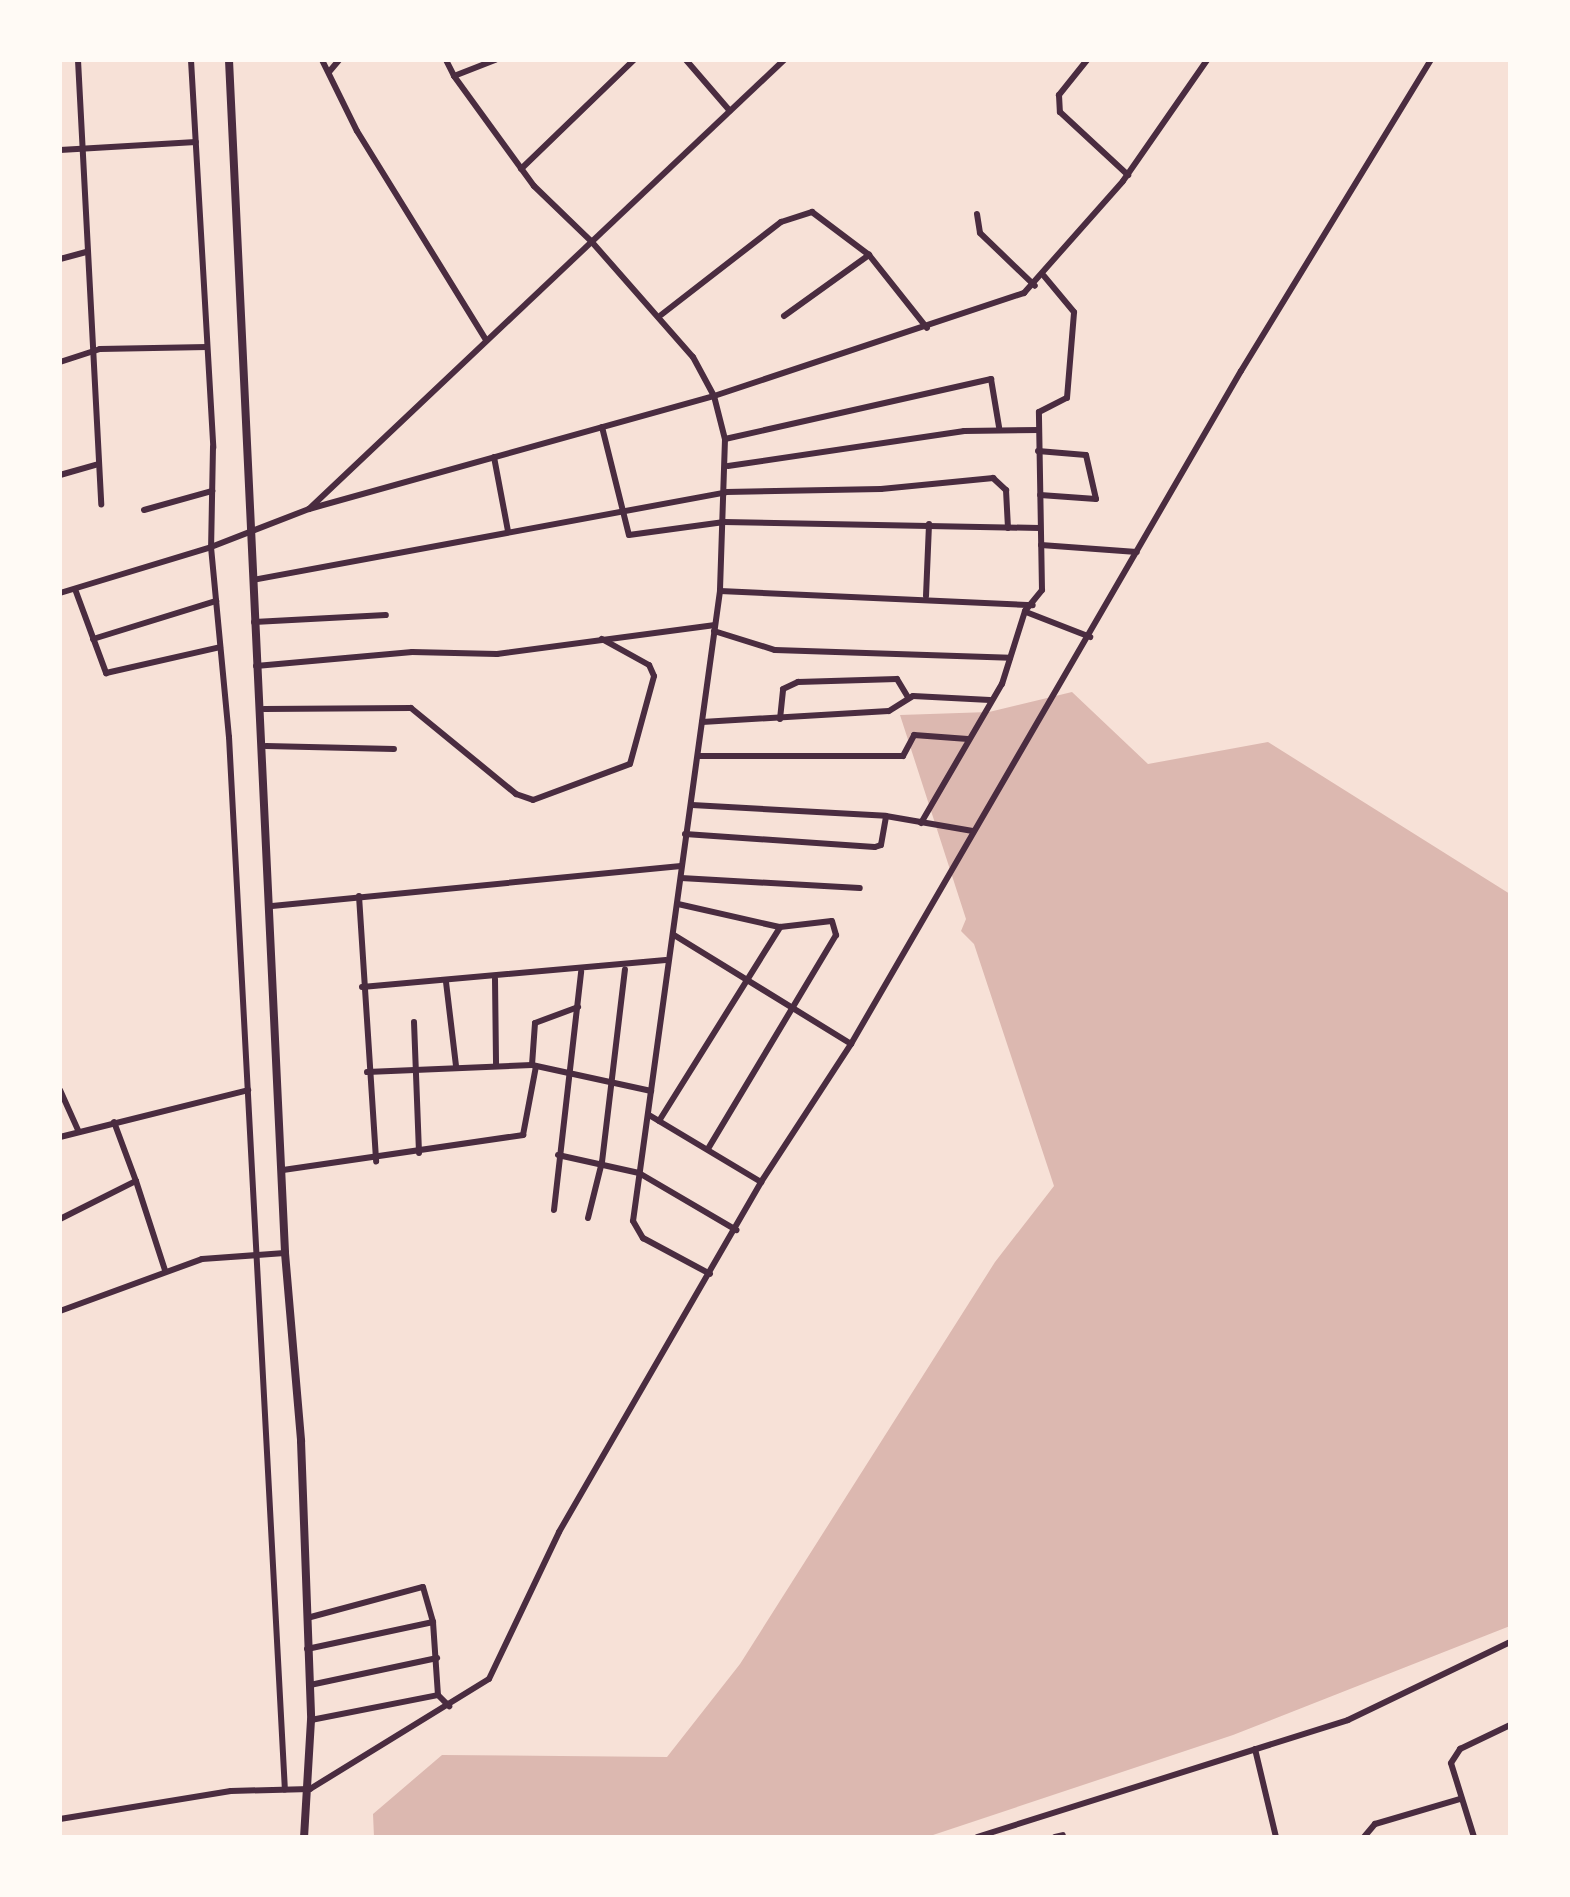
<!DOCTYPE html>
<style>
body{margin:0}
#map{position:relative;width:1570px;height:1897px;overflow:hidden;background:#f7e1d7;font-family:"Varela Round",sans-serif}
div>[style]{position:absolute}
.water>*{inset:0;background:#dcb8b0}
.minor>*{height:6px;margin:-3px;padding:0 3px;transform-origin:3px;border-radius:3px;background:#4a2c40}
.tertiary>*{height:8px;margin:-4px;padding:0 4px;transform-origin:4px;border-radius:4px;background:#4a2c40}
span{translate:-50% -50%;white-space:nowrap;text-align:center;line-height:1.15;-webkit-text-stroke:9px #fffaf5;paint-order:stroke}
.frame{position:absolute;inset:0;border:62px solid #fffaf5;pointer-events:none}
</style>
<div id="map">
<div class="water">
<i style="clip-path:polygon(1072px 692px,1148px 764px,1268px 742px,1510px 894px,1510px 1626px,1233px 1735px,927px 1837px,374px 1837px,373px 1814px,442px 1755px,667px 1757px,740px 1664px,995px 1262px,1054px 1186px,974px 944px,961px 931px,966px 919px,900px 715px,989px 712px)"></i>
</div>
<div class="minor">
<i style="left:78px;top:60px;width:445px;rotate:87deg"></i>
<i style="left:191px;top:60px;width:388px;rotate:86.7deg"></i>
<i style="left:213px;top:447px;width:100px;rotate:91.1deg"></i>
<i style="left:211px;top:547px;width:191px;rotate:84.6deg"></i>
<i style="left:229px;top:737px;width:1054px;rotate:86.96deg"></i>
<i style="left:322px;top:60px;width:79px;rotate:63.8deg"></i>
<i style="left:357px;top:131px;width:246px;rotate:58.3deg"></i>
<i style="left:446px;top:60px;width:18px;rotate:63deg"></i>
<i style="left:454px;top:76px;width:44px;rotate:-21.3deg"></i>
<i style="left:686px;top:60px;width:67px;rotate:49.2deg"></i>
<i style="left:1087px;top:60px;width:45px;rotate:128.7deg"></i>
<i style="left:1059px;top:95px;width:17px;rotate:87deg"></i>
<i style="left:1060px;top:112px;width:93px;rotate:42.8deg"></i>
<i style="left:329px;top:72px;width:16px;rotate:-50deg"></i>
<i style="left:454px;top:76px;width:136px;rotate:54deg"></i>
<i style="left:534px;top:186px;width:79px;rotate:44deg"></i>
<i style="left:591px;top:241px;width:154px;rotate:48.7deg"></i>
<i style="left:693px;top:357px;width:44px;rotate:61.7deg"></i>
<i style="left:714px;top:396px;width:44px;rotate:75.7deg"></i>
<i style="left:725px;top:439px;width:152px;rotate:91.9deg"></i>
<i style="left:720px;top:591px;width:636px;rotate:97.86deg"></i>
<i style="left:633px;top:1221px;width:20px;rotate:60deg"></i>
<i style="left:643px;top:1238px;width:76px;rotate:28.2deg"></i>
<i style="left:60px;top:150px;width:136px;rotate:-3.4deg"></i>
<i style="left:521px;top:169px;width:157px;rotate:-44deg"></i>
<i style="left:977px;top:214px;width:19px;rotate:81deg"></i>
<i style="left:980px;top:233px;width:76px;rotate:43.9deg"></i>
<i style="left:60px;top:259px;width:28px;rotate:-15deg"></i>
<i style="left:661px;top:315px;width:152px;rotate:-37.8deg"></i>
<i style="left:781px;top:222px;width:33px;rotate:-18deg"></i>
<i style="left:812px;top:212px;width:71px;rotate:37deg"></i>
<i style="left:869px;top:255px;width:93px;rotate:51.5deg"></i>
<i style="left:784px;top:316px;width:105px;rotate:-35.7deg"></i>
<i style="left:60px;top:362px;width:42px;rotate:-18deg"></i>
<i style="left:100px;top:349px;width:107px;rotate:-1.1deg"></i>
<i style="left:602px;top:427px;width:111px;rotate:76deg"></i>
<i style="left:629px;top:535px;width:96px;rotate:-7.8deg"></i>
<i style="left:724px;top:522px;width:316px;rotate:1.1deg"></i>
<i style="left:725px;top:439px;width:273px;rotate:-12.7deg"></i>
<i style="left:991px;top:379px;width:49px;rotate:80.5deg"></i>
<i style="left:1038px;top:451px;width:48px;rotate:4.8deg"></i>
<i style="left:1086px;top:455px;width:45px;rotate:77.2deg"></i>
<i style="left:1096px;top:499px;width:56px;rotate:-175.9deg"></i>
<i style="left:494px;top:457px;width:75px;rotate:79.3deg"></i>
<i style="left:728px;top:466px;width:239px;rotate:-8.4deg"></i>
<i style="left:964px;top:431px;width:75px;rotate:-0.8deg"></i>
<i style="left:60px;top:475px;width:37px;rotate:-16deg"></i>
<i style="left:309px;top:509px;width:420px;rotate:-15.6deg"></i>
<i style="left:714px;top:396px;width:327px;rotate:-18.4deg"></i>
<i style="left:1024px;top:293px;width:149px;rotate:-48.5deg"></i>
<i style="left:1123px;top:181px;width:147px;rotate:-55.2deg"></i>
<i style="left:144px;top:510px;width:71px;rotate:-15.6deg"></i>
<i style="left:1041px;top:545px;width:96px;rotate:4.2deg"></i>
<i style="left:253px;top:580px;width:481px;rotate:-10.5deg"></i>
<i style="left:726px;top:492px;width:155px;rotate:-1.1deg"></i>
<i style="left:881px;top:489px;width:113px;rotate:-5.6deg"></i>
<i style="left:993px;top:478px;width:18px;rotate:43deg"></i>
<i style="left:1006px;top:490px;width:38px;rotate:87deg"></i>
<i style="left:75px;top:589px;width:90px;rotate:69.7deg"></i>
<i style="left:106px;top:673px;width:117px;rotate:-12.8deg"></i>
<i style="left:720px;top:591px;width:313px;rotate:2.6deg"></i>
<i style="left:60px;top:593px;width:158px;rotate:-16.9deg"></i>
<i style="left:211px;top:547px;width:105px;rotate:-21.2deg"></i>
<i style="left:309px;top:509px;width:654px;rotate:-43.39deg"></i>
<i style="left:926px;top:596px;width:72px;rotate:-87.6deg"></i>
<i style="left:1026px;top:612px;width:69px;rotate:21.3deg"></i>
<i style="left:254px;top:622px;width:132px;rotate:-3deg"></i>
<i style="left:714px;top:631px;width:64px;rotate:17.3deg"></i>
<i style="left:775px;top:650px;width:235px;rotate:1.9deg"></i>
<i style="left:93px;top:639px;width:129px;rotate:-17.2deg"></i>
<i style="left:256px;top:666px;width:157px;rotate:-5.1deg"></i>
<i style="left:412px;top:652px;width:85px;rotate:1.3deg"></i>
<i style="left:497px;top:654px;width:220px;rotate:-7.6deg"></i>
<i style="left:264px;top:709px;width:147px;rotate:-0.4deg"></i>
<i style="left:411px;top:708px;width:136px;rotate:39.3deg"></i>
<i style="left:516px;top:794px;width:18px;rotate:19deg"></i>
<i style="left:533px;top:800px;width:103px;rotate:-20.4deg"></i>
<i style="left:630px;top:764px;width:91px;rotate:-74.7deg"></i>
<i style="left:654px;top:676px;width:12px;rotate:-114deg"></i>
<i style="left:649px;top:665px;width:54px;rotate:-151deg"></i>
<i style="left:780px;top:719px;width:30px;rotate:-84deg"></i>
<i style="left:783px;top:689px;width:17px;rotate:-25deg"></i>
<i style="left:798px;top:682px;width:99px;rotate:-1.7deg"></i>
<i style="left:897px;top:679px;width:21px;rotate:59deg"></i>
<i style="left:702px;top:722px;width:187px;rotate:-3.4deg"></i>
<i style="left:889px;top:711px;width:28px;rotate:-32deg"></i>
<i style="left:913px;top:696px;width:77px;rotate:3deg"></i>
<i style="left:266px;top:746px;width:128px;rotate:1.3deg"></i>
<i style="left:698px;top:756px;width:205px"></i>
<i style="left:903px;top:756px;width:24px;rotate:-62deg"></i>
<i style="left:914px;top:735px;width:54px;rotate:4.2deg"></i>
<i style="left:692px;top:805px;width:194px;rotate:3.2deg"></i>
<i style="left:886px;top:816px;width:88px;rotate:9.8deg"></i>
<i style="left:921px;top:823px;width:161px;rotate:-59.8deg"></i>
<i style="left:1002px;top:684px;width:77px;rotate:-72.5deg"></i>
<i style="left:1025px;top:611px;width:27px;rotate:-51deg"></i>
<i style="left:1042px;top:590px;width:178px;rotate:-91deg"></i>
<i style="left:1039px;top:412px;width:31px;rotate:-27deg"></i>
<i style="left:1067px;top:398px;width:86px;rotate:-85.3deg"></i>
<i style="left:1074px;top:312px;width:47px;rotate:-129.8deg"></i>
<i style="left:685px;top:834px;width:190px;rotate:3.9deg"></i>
<i style="left:875px;top:847px;width:6px;rotate:-18deg"></i>
<i style="left:881px;top:845px;width:29px;rotate:-80deg"></i>
<i style="left:681px;top:878px;width:179px;rotate:3.2deg"></i>
<i style="left:359px;top:896px;width:266px;rotate:86.3deg"></i>
<i style="left:678px;top:904px;width:104px;rotate:12.8deg"></i>
<i style="left:272px;top:906px;width:411px;rotate:-5.6deg"></i>
<i style="left:674px;top:935px;width:208px;rotate:31.6deg"></i>
<i style="left:495px;top:979px;width:87px;rotate:89.3deg"></i>
<i style="left:446px;top:982px;width:85px;rotate:83.2deg"></i>
<i style="left:362px;top:987px;width:305px;rotate:-5.1deg"></i>
<i style="left:414px;top:1022px;width:131px;rotate:87.8deg"></i>
<i style="left:532px;top:1065px;width:42px;rotate:-85.9deg"></i>
<i style="left:535px;top:1023px;width:46px;rotate:-20.4deg"></i>
<i style="left:367px;top:1072px;width:165px;rotate:-2.4deg"></i>
<i style="left:532px;top:1065px;width:122px;rotate:12.3deg"></i>
<i style="left:60px;top:1090px;width:44px;rotate:65.8deg"></i>
<i style="left:649px;top:1115px;width:131px;rotate:30.9deg"></i>
<i style="left:659px;top:1121px;width:229px;rotate:-58deg"></i>
<i style="left:780px;top:927px;width:52px;rotate:-6.6deg"></i>
<i style="left:832px;top:921px;width:15px;rotate:74deg"></i>
<i style="left:836px;top:935px;width:249px;rotate:120.9deg"></i>
<i style="left:114px;top:1122px;width:63px;rotate:69.6deg"></i>
<i style="left:60px;top:1137px;width:194px;rotate:-14deg"></i>
<i style="left:558px;top:1155px;width:83px;rotate:12.5deg"></i>
<i style="left:639px;top:1173px;width:113px;rotate:30.4deg"></i>
<i style="left:283px;top:1170px;width:243px;rotate:-8.3deg"></i>
<i style="left:523px;top:1135px;width:70px;rotate:-79.3deg"></i>
<i style="left:554px;top:1210px;width:240px;rotate:-83.5deg"></i>
<i style="left:588px;top:1218px;width:58px;rotate:-76deg"></i>
<i style="left:602px;top:1162px;width:194px;rotate:-83.2deg"></i>
<i style="left:60px;top:1219px;width:85px;rotate:-26.6deg"></i>
<i style="left:136px;top:1181px;width:94px;rotate:72deg"></i>
<i style="left:60px;top:1311px;width:151px;rotate:-20.1deg"></i>
<i style="left:202px;top:1259px;width:83px;rotate:-4.1deg"></i>
<i style="left:307px;top:1618px;width:120px;rotate:-15deg"></i>
<i style="left:423px;top:1587px;width:36px;rotate:74deg"></i>
<i style="left:433px;top:1622px;width:73px;rotate:86.1deg"></i>
<i style="left:438px;top:1695px;width:16px;rotate:45deg"></i>
<i style="left:307px;top:1649px;width:129px;rotate:-12.1deg"></i>
<i style="left:310px;top:1685px;width:130px;rotate:-12deg"></i>
<i style="left:311px;top:1720px;width:129px;rotate:-11.1deg"></i>
<i style="left:1255px;top:1749px;width:90px;rotate:76.6deg"></i>
<i style="left:60px;top:1819px;width:173px;rotate:-9.3deg"></i>
<i style="left:231px;top:1791px;width:79px;rotate:-1.5deg"></i>
<i style="left:310px;top:1789px;width:210px;rotate:-31.6deg"></i>
<i style="left:489px;top:1679px;width:163px;rotate:-64.5deg"></i>
<i style="left:559px;top:1532px;width:404px;rotate:-60deg"></i>
<i style="left:761px;top:1182px;width:165px;rotate:-56.9deg"></i>
<i style="left:851px;top:1044px;width:778px;rotate:-59.91deg"></i>
<i style="left:1241px;top:371px;width:364px;rotate:-58.6deg"></i>
<i style="left:977px;top:1837px;width:389px;rotate:-17.5deg"></i>
<i style="left:1348px;top:1720px;width:180px;rotate:-25.7deg"></i>
<i style="left:1055px;top:1837px;width:8px;rotate:-14deg"></i>
<i style="left:1364px;top:1837px;width:17px;rotate:-50deg"></i>
<i style="left:1375px;top:1824px;width:89px;rotate:-16.4deg"></i>
<i style="left:1474px;top:1837px;width:77px;rotate:-107.3deg"></i>
<i style="left:1451px;top:1763px;width:17px;rotate:-57deg"></i>
<i style="left:1460px;top:1749px;width:55px;rotate:-25.6deg"></i>
</div>
<div class="tertiary">
<i style="left:229px;top:60px;width:1194px;rotate:87.31deg"></i>
<i style="left:285px;top:1253px;width:189px;rotate:85.1deg"></i>
<i style="left:301px;top:1441px;width:279px;rotate:87.9deg"></i>
<i style="left:311px;top:1720px;width:117px;rotate:93.4deg"></i>
</div>
<div class="frame"></div>
</div>
